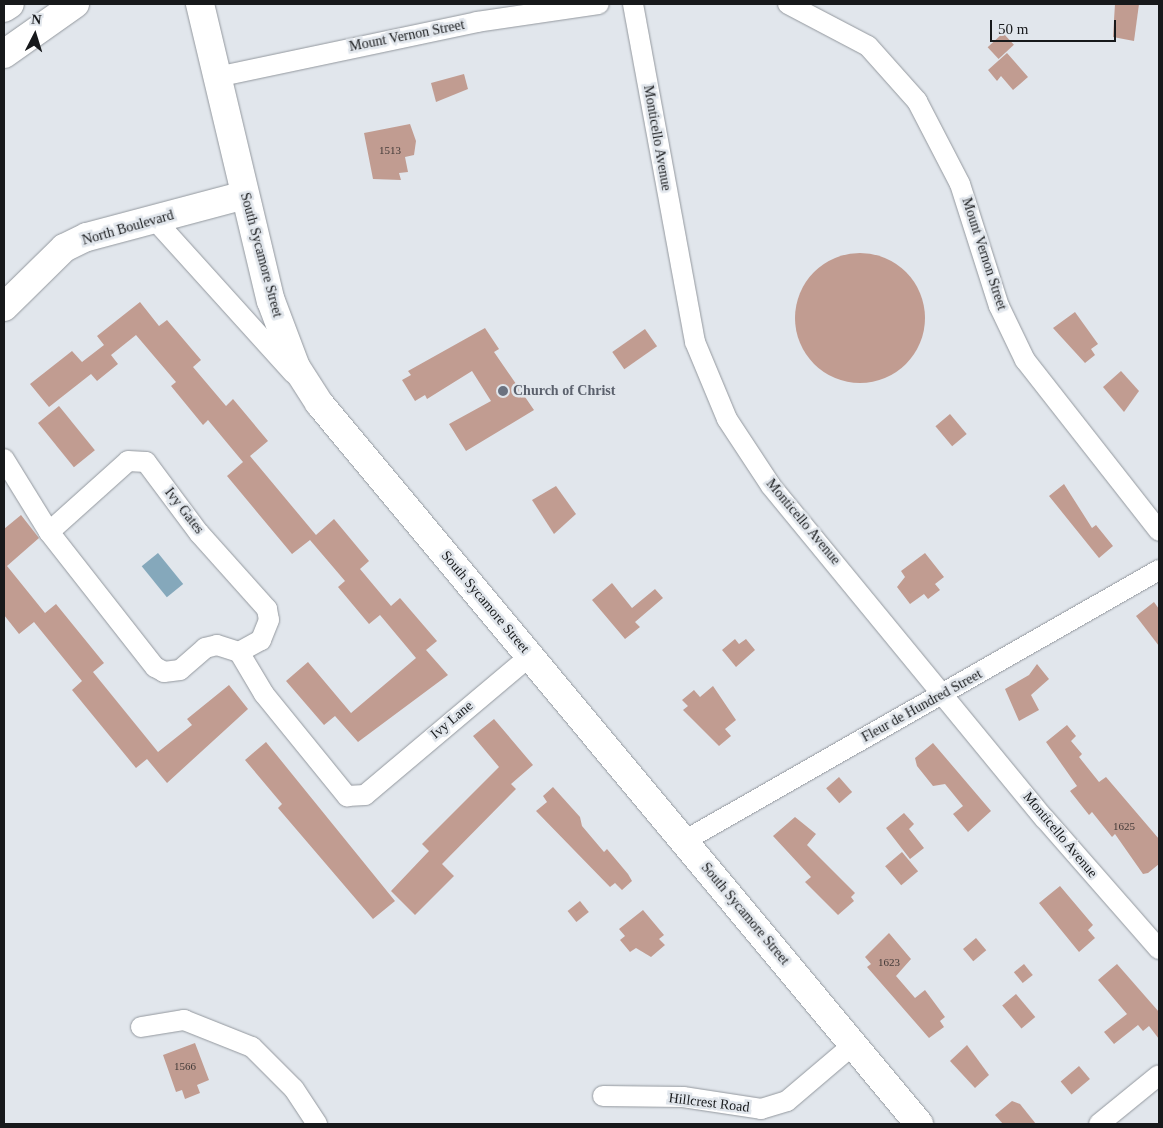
<!DOCTYPE html>
<style>
body{margin:0}
#map{position:relative;width:1163px;height:1128px;overflow:hidden;background:#e1e6ec;font-family:Georgia,serif}
div>[style]{position:absolute}
.water>*{inset:0;background:#85a8bb;transform-origin:0 0}
.building>*{inset:0;background:#c19c91;transform-origin:0 0}
.round{border-radius:50%}
.roads{filter:drop-shadow(0 0 1px #93989e) drop-shadow(0 0 1px #93989e)}
.street>*{height:20px;margin:-10px;padding:0 10px;transform-origin:10px;border-radius:10px;background:#fff}
.secondary>*{height:28px;margin:-14px;padding:0 14px;transform-origin:14px;border-radius:14px;background:#fff}
.highway>*{height:28px;margin:-14px;padding:0 14px;transform-origin:14px;border-radius:14px;background:#fff}
.dots>*{width:14px;height:14px;translate:-50% -50%;box-sizing:border-box;border:2px solid #e1e6ec;border-radius:50%}
span{translate:-50% -50%;white-space:nowrap;text-align:center;line-height:1.15;-webkit-text-stroke:5px #e1e6ec;paint-order:stroke}
.number-label{font-size:11px;color:#423a38}
.number-label span{-webkit-text-stroke-width:0}
.street-label{font-size:14px;color:#17191b}
.worship-label{font-size:14px;color:#5b616d;font-weight:700}
.left{translate:0 -50%;text-align:left}
.frame{position:absolute;inset:0;border:5px solid #17191b;pointer-events:none}
.north{position:absolute;left:10px;top:10px;width:50px;height:50px;-webkit-text-stroke:4px #e1e6ec;paint-order:stroke;rotate:5deg;font-size:14px;font-weight:700;line-height:20px;text-align:center;color:#17191b}
.north::after{content:'';display:block;margin:auto;width:18px;height:22px;background:#17191b;clip-path:polygon(50% 0,100% 100%,50% 72%,0 100%)}
.scale{position:absolute;left:990px;top:20px;width:126px;height:22px;box-sizing:border-box;border:2px solid #17191b;border-top:0;padding-left:6px;font-size:15px;line-height:18px;white-space:nowrap;color:#17191b;-webkit-text-stroke:4px #e1e6ec;paint-order:stroke}
</style>
<div id="map">
<div class="water">
<i style="left:158px;top:553px;width:40px;height:21px;rotate:51deg"></i>
</div>
<div class="building">
<i style="clip-path:polygon(1115px 4px,1139px 4px,1134px 41px,1113px 37px)"></i>
<i style="left:1003px;top:33px;width:16px;height:21px;rotate:47deg"></i>
<i style="clip-path:polygon(1007px 53px,1028px 77px,1013px 90px,1001px 76px,997px 81px,988px 70px)"></i>
<i style="clip-path:polygon(464px 74px,468px 89px,436px 102px,431px 83px)"></i>
<i style="clip-path:polygon(410px 124px,416px 141px,414px 155px,405px 157px,408px 172px,399px 173px,401px 180px,373px 179px,364px 133px)"></i>
<i class="round" style="left:795px;top:253px;width:130px;height:130px"></i>
<i style="clip-path:polygon(140px 302px,159px 326px,167px 320px,201px 360px,193px 367px,226px 406px,233px 399px,268px 441px,250px 456px,316px 535px,334px 519px,369px 561px,360px 569px,391px 606px,400px 598px,437px 641px,426px 650px,448px 675px,358px 742px,335px 716px,324px 725px,286px 681px,308px 662px,351px 713px,416px 658px,380px 615px,369px 624px,338px 587px,345px 581px,310px 540px,292px 554px,227px 476px,243px 462px,208px 420px,203px 425px,171px 386px,176px 382px,136px 335px,111px 355px,118px 364px,97px 381px,91px 374px,49px 407px,30px 384px,72px 351px,82px 362px,104px 345px,97px 336px)"></i>
<i style="clip-path:polygon(1075px 312px,1098px 344px,1091px 349px,1095px 355px,1085px 363px,1053px 328px)"></i>
<i style="clip-path:polygon(485px 328px,499px 349px,494px 352px,534px 410px,466px 451px,449px 424px,491px 401px,472px 371px,427px 399px,425px 395px,415px 401px,402px 380px,411px 375px,408px 371px)"></i>
<i style="left:645px;top:329px;width:21px;height:40px;rotate:55deg"></i>
<i style="clip-path:polygon(1121px 371px,1139px 391px,1124px 412px,1103px 387px)"></i>
<i style="left:59px;top:406px;width:57px;height:27px;rotate:51deg"></i>
<i style="left:950px;top:414px;width:26px;height:19px;rotate:50deg"></i>
<i style="clip-path:polygon(1064px 484px,1092px 528px,1096px 525px,1113px 546px,1099px 558px,1049px 496px)"></i>
<i style="clip-path:polygon(556px 486px,576px 514px,554px 534px,532px 500px)"></i>
<i style="clip-path:polygon(21px 515px,39px 538px,7px 566px,45px 613px,56px 604px,104px 663px,93px 672px,158px 752px,192px 725px,187px 719px,229px 685px,248px 709px,167px 783px,147px 759px,136px 768px,72px 690px,82px 681px,34px 622px,19px 634px,4px 615px,4px 529px)"></i>
<i style="clip-path:polygon(925px 553px,944px 577px,935px 584px,940px 590px,928px 599px,924px 594px,910px 604px,897px 587px,905px 577px,901px 571px)"></i>
<i style="clip-path:polygon(612px 583px,632px 608px,655px 589px,663px 598px,635px 622px,640px 627px,625px 639px,592px 600px)"></i>
<i style="clip-path:polygon(1154px 602px,1159px 609px,1159px 646px,1136px 616px)"></i>
<i style="clip-path:polygon(735px 639px,739px 644px,746px 639px,755px 650px,736px 667px,722px 650px)"></i>
<i style="clip-path:polygon(1037px 664px,1049px 679px,1031px 695px,1039px 710px,1019px 721px,1005px 689px,1029px 675px)"></i>
<i style="clip-path:polygon(713px 686px,736px 720px,725px 729px,731px 736px,719px 746px,683px 710px,688px 706px,682px 700px,694px 690px,700px 697px)"></i>
<i style="clip-path:polygon(494px 719px,533px 765px,511px 784px,516px 789px,442px 864px,454px 876px,415px 915px,391px 891px,429px 851px,422px 844px,499px 767px,473px 736px)"></i>
<i style="clip-path:polygon(1067px 725px,1076px 736px,1071px 741px,1082px 754px,1079px 757px,1099px 782px,1106px 777px,1159px 839px,1159px 864px,1148px 873px,1143px 874px,1115px 834px,1112px 837px,1092px 812px,1089px 815px,1070px 791px,1077px 786px,1046px 742px)"></i>
<i style="clip-path:polygon(266px 742px,395px 901px,373px 919px,278px 808px,282px 804px,245px 760px)"></i>
<i style="clip-path:polygon(933px 743px,991px 811px,968px 832px,953px 814px,963px 806px,945px 784px,933px 786px,917px 766px,915px 758px)"></i>
<i style="left:839px;top:777px;width:20px;height:17px;rotate:49deg"></i>
<i style="clip-path:polygon(553px 787px,580px 817px,582px 826px,604px 852px,607px 849px,628px 874px,632px 881px,622px 890px,615px 883px,610px 887px,536px 811px,547px 802px,543px 796px)"></i>
<i style="clip-path:polygon(904px 813px,914px 824px,909px 829px,924px 848px,910px 859px,886px 828px)"></i>
<i style="clip-path:polygon(795px 817px,816px 834px,807px 845px,855px 893px,851px 897px,854px 901px,838px 915px,805px 882px,811px 877px,773px 836px)"></i>
<i style="left:902px;top:852px;width:25px;height:22px;rotate:50deg"></i>
<i style="clip-path:polygon(1060px 886px,1093px 925px,1088px 930px,1095px 938px,1079px 952px,1039px 903px)"></i>
<i style="left:580px;top:901px;width:14px;height:16px;rotate:51deg"></i>
<i style="clip-path:polygon(643px 910px,664px 935px,659px 939px,665px 945px,651px 957px,636px 948px,630px 952px,620px 940px,625px 936px,619px 929px)"></i>
<i style="clip-path:polygon(889px 933px,911px 959px,896px 976px,915px 998px,925px 990px,945px 1017px,940px 1021px,944px 1027px,929px 1038px,867px 967px,871px 964px,865px 957px)"></i>
<i style="left:976px;top:938px;width:16px;height:17px;rotate:50deg"></i>
<i style="left:1024px;top:964px;width:14px;height:13px;rotate:51deg"></i>
<i style="clip-path:polygon(1117px 964px,1159px 1012px,1159px 1039px,1149px 1026px,1143px 1031px,1138px 1025px,1114px 1044px,1104px 1032px,1127px 1014px,1098px 980px)"></i>
<i style="left:1016px;top:994px;width:30px;height:18px;rotate:50deg"></i>
<i style="clip-path:polygon(195px 1043px,209px 1080px,197px 1085px,200px 1093px,185px 1099px,182px 1090px,176px 1092px,163px 1055px)"></i>
<i style="clip-path:polygon(967px 1045px,989px 1075px,975px 1088px,950px 1061px)"></i>
<i style="left:1079px;top:1066px;width:17px;height:24px;rotate:50deg"></i>
<i style="clip-path:polygon(1012px 1101px,1020px 1104px,1036px 1124px,1003px 1124px,995px 1115px)"></i>
</div>
<div class="roads">
<div class="street">
<i style="left:633px;top:4px;width:344px;rotate:79.6deg"></i>
<i style="left:695px;top:342px;width:83px;rotate:67.4deg"></i>
<i style="left:727px;top:419px;width:80px;rotate:56.7deg"></i>
<i style="left:771px;top:486px;width:431px;rotate:50.6deg"></i>
<i style="left:1045px;top:819px;width:173px;rotate:48.8deg"></i>
<i style="left:788px;top:4px;width:90px;rotate:27.7deg"></i>
<i style="left:868px;top:46px;width:74px;rotate:48.3deg"></i>
<i style="left:917px;top:101px;width:93px;rotate:62.6deg"></i>
<i style="left:960px;top:184px;width:128px;rotate:72.3deg"></i>
<i style="left:999px;top:306px;width:60px;rotate:64.3deg"></i>
<i style="left:1025px;top:360px;width:217px;rotate:51.9deg"></i>
<i style="left:217px;top:77px;width:266px;rotate:-11.9deg"></i>
<i style="left:477px;top:22px;width:123px;rotate:-8.4deg"></i>
<i style="left:155px;top:220px;width:207px;rotate:47.9deg"></i>
<i style="left:4px;top:459px;width:86px;rotate:58.3deg"></i>
<i style="left:49px;top:532px;width:172px;rotate:51.9deg"></i>
<i style="left:155px;top:667px;width:10px;rotate:29deg"></i>
<i style="left:164px;top:672px;width:16px;rotate:-7deg"></i>
<i style="left:180px;top:670px;width:33px;rotate:-41deg"></i>
<i style="left:205px;top:648px;width:12px;rotate:-14deg"></i>
<i style="left:217px;top:645px;width:23px;rotate:18deg"></i>
<i style="left:239px;top:652px;width:49px;rotate:59.2deg"></i>
<i style="left:264px;top:694px;width:132px;rotate:50.9deg"></i>
<i style="left:347px;top:796px;width:18px;rotate:-3deg"></i>
<i style="left:365px;top:795px;width:216px;rotate:-40.1deg"></i>
<i style="left:49px;top:532px;width:106px;rotate:-41.9deg"></i>
<i style="left:128px;top:461px;width:18px;rotate:3deg"></i>
<i style="left:146px;top:462px;width:89px;rotate:53.3deg"></i>
<i style="left:199px;top:533px;width:102px;rotate:48.2deg"></i>
<i style="left:267px;top:609px;width:11px;rotate:80deg"></i>
<i style="left:269px;top:620px;width:22px;rotate:112deg"></i>
<i style="left:261px;top:640px;width:25px;rotate:151deg"></i>
<i style="left:684px;top:841px;width:547px;rotate:-29.71deg"></i>
<i style="left:141px;top:1027px;width:44px;rotate:-9.2deg"></i>
<i style="left:184px;top:1020px;width:73px;rotate:21.7deg"></i>
<i style="left:252px;top:1047px;width:59px;rotate:45deg"></i>
<i style="left:294px;top:1089px;width:42px;rotate:56.7deg"></i>
<i style="left:603px;top:1096px;width:80px;rotate:0.7deg"></i>
<i style="left:683px;top:1097px;width:79px;rotate:8.7deg"></i>
<i style="left:761px;top:1109px;width:27px;rotate:-17deg"></i>
<i style="left:787px;top:1101px;width:87px;rotate:-40.3deg"></i>
<i style="left:1099px;top:1124px;width:77px;rotate:-39.2deg"></i>
</div>
<div class="secondary">
<i style="left:200px;top:4px;width:305px;rotate:76.6deg"></i>
<i style="left:271px;top:301px;width:71px;rotate:69.3deg"></i>
<i style="left:296px;top:367px;width:43px;rotate:57.4deg"></i>
<i style="left:319px;top:403px;width:938px;rotate:50.23deg"></i>
<i style="left:4px;top:307px;width:84px;rotate:-44.5deg"></i>
<i style="left:64px;top:248px;width:25px;rotate:-26deg"></i>
<i style="left:87px;top:237px;width:163px;rotate:-14.9deg"></i>
</div>
<div class="highway">
<i style="left:4px;top:8px;width:7px;rotate:-34deg"></i>
<i style="left:4px;top:54px;width:87px;rotate:-35.2deg"></i>
</div>
</div>
<div class="dots">
<i style="left:503px;top:391px;background:#6b7280"></i>
</div>
<div class="number-label">
<span style="left:390px;top:150px">1513</span>
<span style="left:1124px;top:826px">1625</span>
<span style="left:889px;top:962px">1623</span>
<span style="left:185px;top:1066px">1566</span>
</div>
<div class="street-label">
<span style="left:407px;top:36px;rotate:-11deg">Mount Vernon Street</span>
<span style="left:657px;top:138px;rotate:80deg">Monticello Avenue</span>
<span style="left:128px;top:228px;rotate:-16deg">North Boulevard</span>
<span style="left:984px;top:254px;rotate:72deg">Mount Vernon Street</span>
<span style="left:261px;top:255px;rotate:75deg">South Sycamore Street</span>
<span style="left:184px;top:511px;rotate:52deg">Ivy Gates</span>
<span style="left:803px;top:522px;rotate:50deg">Monticello Avenue</span>
<span style="left:485px;top:602px;rotate:50deg">South Sycamore Street</span>
<span style="left:922px;top:706px;rotate:-29deg">Fleur de Hundred Street</span>
<span style="left:452px;top:720px;rotate:-40deg">Ivy Lane</span>
<span style="left:1060px;top:835px;rotate:50deg">Monticello Avenue</span>
<span style="left:745px;top:914px;rotate:50deg">South Sycamore Street</span>
<span style="left:709px;top:1103px;rotate:7deg">Hillcrest Road</span>
</div>
<div class="worship-label">
<span class="left" style="left:513px;top:391px">Church of Christ</span>
</div>
<div class="frame"></div>
<div class="north">N</div>
<div class="scale">50 m</div>
</div>
